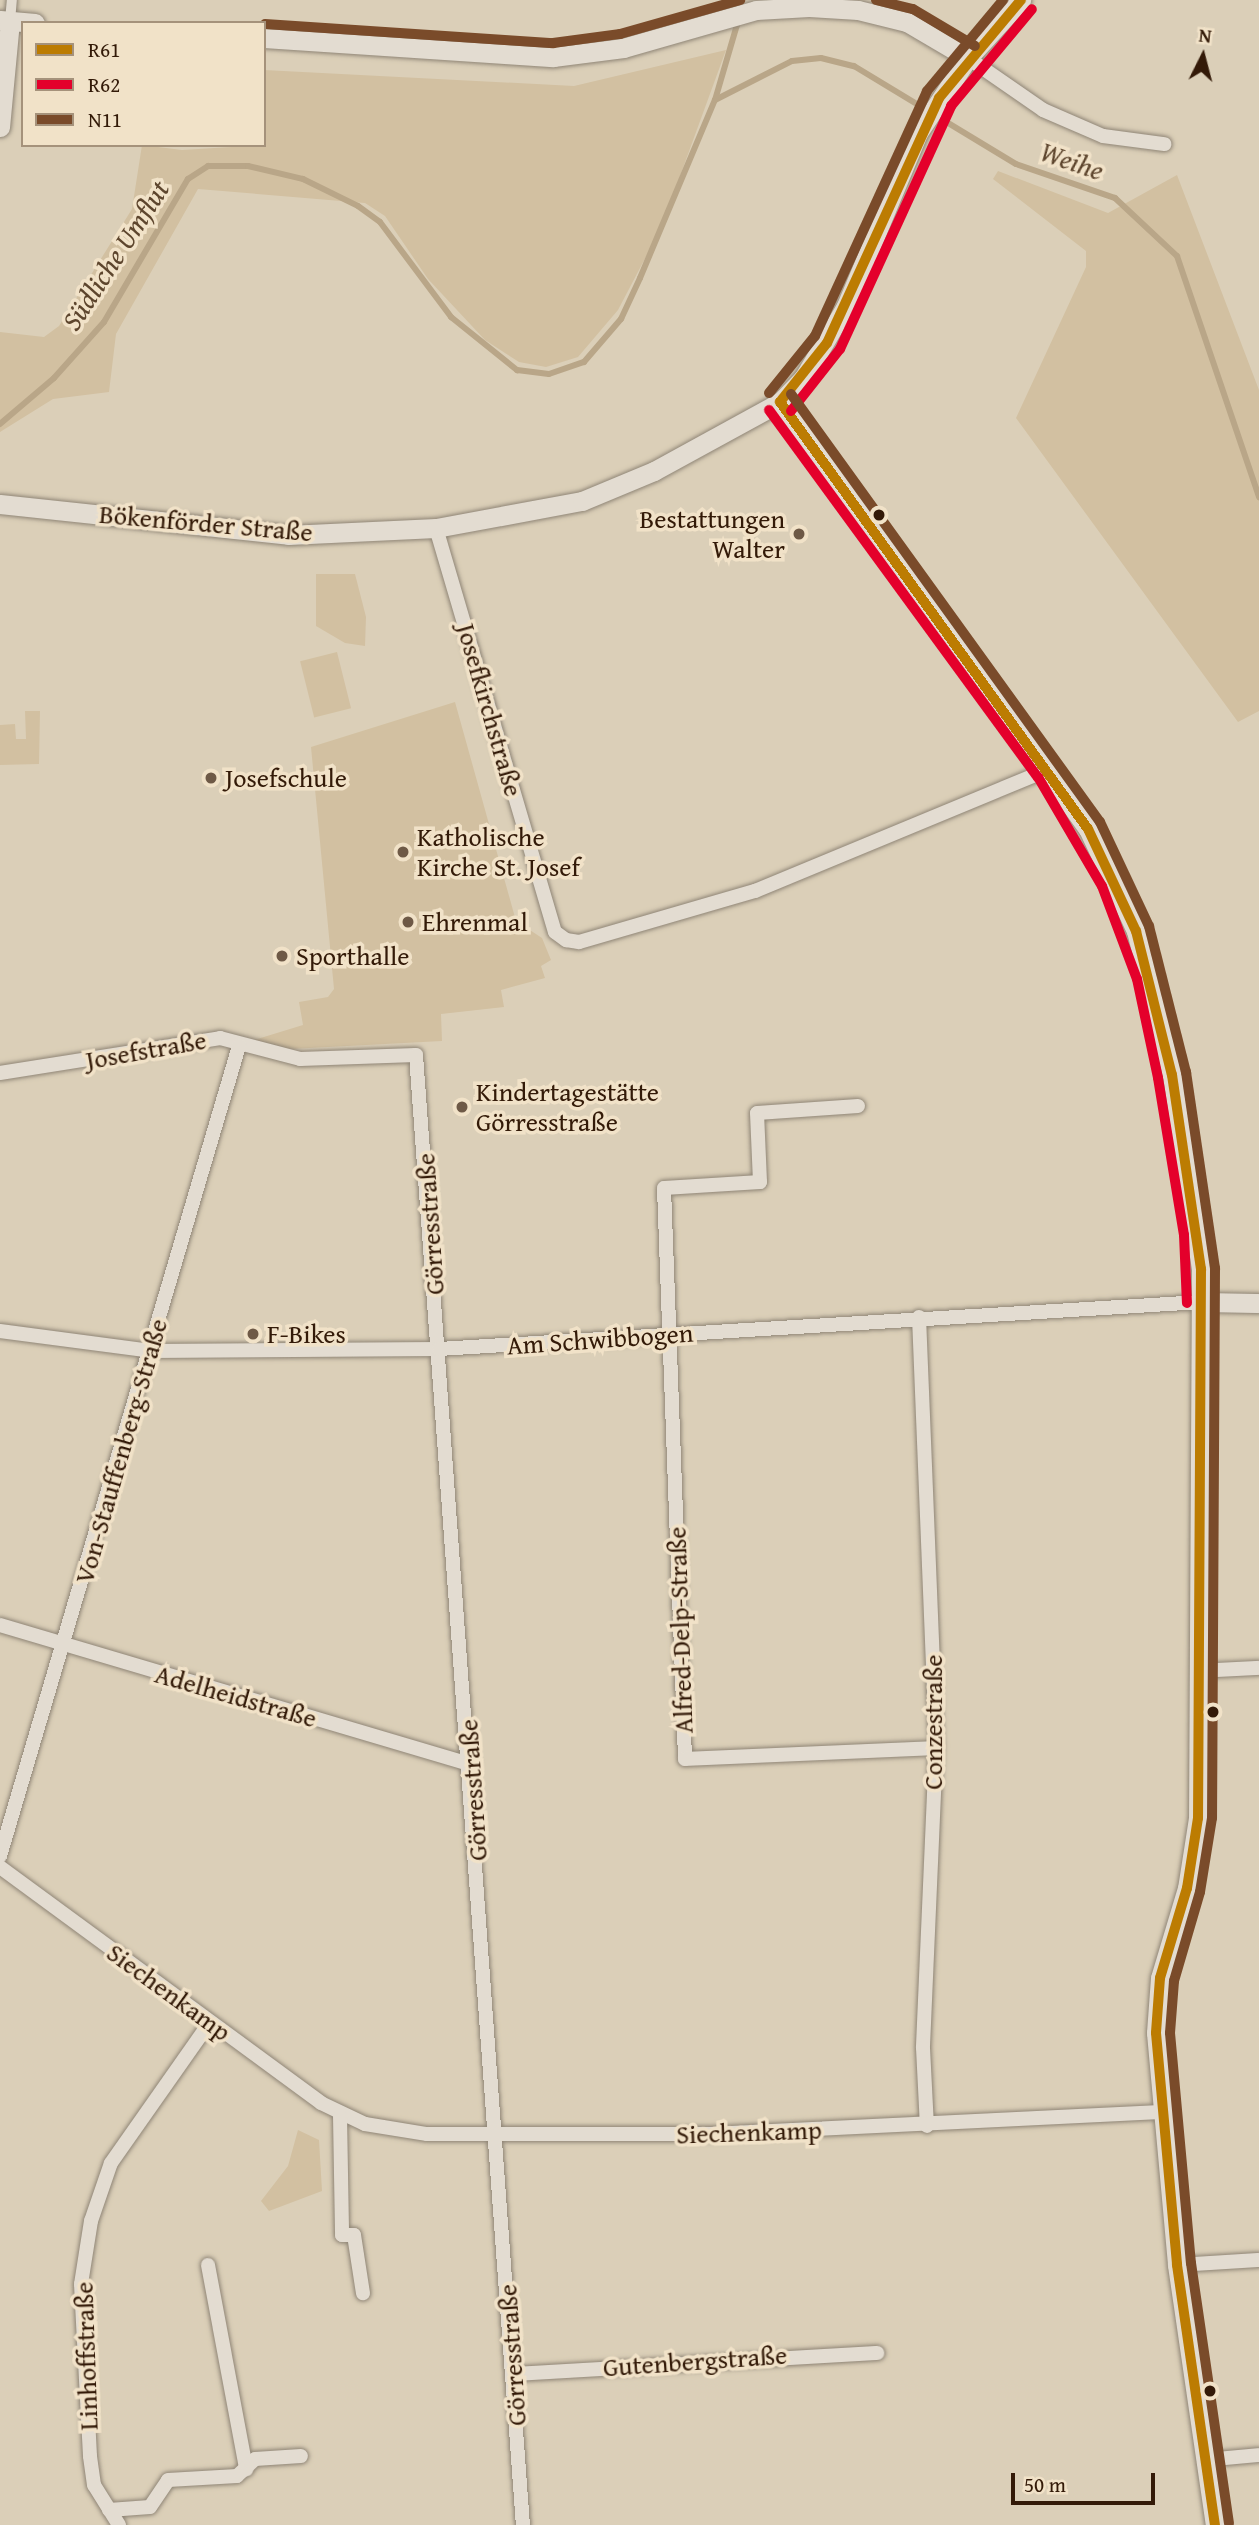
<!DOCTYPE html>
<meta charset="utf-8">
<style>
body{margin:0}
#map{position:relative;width:1259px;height:2525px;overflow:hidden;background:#dbcfb8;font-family:"Gentium Book Plus",serif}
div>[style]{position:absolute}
.green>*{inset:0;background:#d2c0a1;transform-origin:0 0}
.stream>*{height:6px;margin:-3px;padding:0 3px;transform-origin:3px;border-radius:3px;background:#b9a688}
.roads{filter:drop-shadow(0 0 2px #8f8576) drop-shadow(0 0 2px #8f8576)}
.pedestrian>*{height:10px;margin:-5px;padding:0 5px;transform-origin:5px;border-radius:5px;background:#e3dcd1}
.minor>*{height:14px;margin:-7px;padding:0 7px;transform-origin:7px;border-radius:7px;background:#e3dcd1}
.tertiary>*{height:19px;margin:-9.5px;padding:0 9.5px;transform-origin:9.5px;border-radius:9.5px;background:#e3dcd1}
.bus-1>*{height:10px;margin:-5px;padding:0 5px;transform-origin:5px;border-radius:5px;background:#bc7c02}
.bus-2>*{height:10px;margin:-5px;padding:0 5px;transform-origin:5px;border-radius:5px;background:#e4002b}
.bus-3>*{height:10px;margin:-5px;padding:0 5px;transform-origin:5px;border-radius:5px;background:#7a4b2a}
.dots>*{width:19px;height:19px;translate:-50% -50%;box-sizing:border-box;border:4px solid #f1e2c8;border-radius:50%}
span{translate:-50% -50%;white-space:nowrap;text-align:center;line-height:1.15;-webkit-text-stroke:7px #f1e2c8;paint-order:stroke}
.poi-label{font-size:26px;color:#331a08}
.right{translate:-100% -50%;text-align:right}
.left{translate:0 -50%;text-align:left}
.street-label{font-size:26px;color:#331a08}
.water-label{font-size:28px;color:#5d452d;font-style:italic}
.legend{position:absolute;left:21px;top:21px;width:245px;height:126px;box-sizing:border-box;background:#f1e2c8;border:2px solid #a5927b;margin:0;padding:9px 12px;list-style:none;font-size:21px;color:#331a08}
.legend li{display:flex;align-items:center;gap:14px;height:35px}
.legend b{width:35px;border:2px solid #a5927b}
.north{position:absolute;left:1168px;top:21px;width:70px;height:70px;-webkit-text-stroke:5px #f1e2c8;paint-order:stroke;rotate:6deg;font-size:19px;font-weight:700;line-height:28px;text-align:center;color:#331a08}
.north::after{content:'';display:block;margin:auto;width:24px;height:32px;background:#331a08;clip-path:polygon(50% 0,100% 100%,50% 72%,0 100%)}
.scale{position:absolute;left:1011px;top:2473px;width:144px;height:32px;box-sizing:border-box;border:4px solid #331a08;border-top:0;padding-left:9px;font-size:21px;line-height:24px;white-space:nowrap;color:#331a08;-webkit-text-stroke:5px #f1e2c8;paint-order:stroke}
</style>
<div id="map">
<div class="green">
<i style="clip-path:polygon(726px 50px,661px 228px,618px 310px,578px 357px,546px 367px,519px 362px,485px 340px,428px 279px,385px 216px,365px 203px,198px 189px,116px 334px,109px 392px,53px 399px,0 432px,0 332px,44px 337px,59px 326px,132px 209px,142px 145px,182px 150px,264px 145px,264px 70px,574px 86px)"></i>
<i style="clip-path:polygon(998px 171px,1108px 213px,1177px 175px,1259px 390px,1259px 711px,1238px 722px,1016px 418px,1086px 267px,1086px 251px,993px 179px)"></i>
<i style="clip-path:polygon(316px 574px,355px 574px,366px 617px,365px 646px,345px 643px,316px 626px)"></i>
<i style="left:337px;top:652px;width:58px;height:38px;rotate:76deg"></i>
<i style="clip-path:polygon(455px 702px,516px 921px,542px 938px,551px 960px,541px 966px,545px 978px,501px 990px,504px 1007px,441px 1014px,442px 1041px,290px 1049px,254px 1040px,303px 1025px,299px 1002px,328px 997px,334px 989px,311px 747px)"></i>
<i style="clip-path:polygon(25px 711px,40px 711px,39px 764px,0 765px,0 725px,15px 724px,16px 739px,26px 739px)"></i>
<i style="clip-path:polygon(298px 2130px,319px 2140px,322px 2191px,269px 2211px,261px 2201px,288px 2166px)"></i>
</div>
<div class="stream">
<i style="left:715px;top:100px;width:86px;rotate:-26.9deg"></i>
<i style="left:792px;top:61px;width:29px;rotate:-6deg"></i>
<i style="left:821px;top:58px;width:34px;rotate:14deg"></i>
<i style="left:854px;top:66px;width:189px;rotate:31.2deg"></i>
<i style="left:1016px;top:164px;width:105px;rotate:19deg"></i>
<i style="left:1115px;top:198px;width:85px;rotate:43.1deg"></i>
<i style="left:1177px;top:256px;width:255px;rotate:71.2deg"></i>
<i style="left:0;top:424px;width:71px;rotate:-40.4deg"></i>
<i style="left:54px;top:378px;width:75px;rotate:-48.2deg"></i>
<i style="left:104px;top:322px;width:166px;rotate:-59.6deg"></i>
<i style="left:188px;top:179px;width:24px;rotate:-33deg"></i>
<i style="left:208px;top:166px;width:40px"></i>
<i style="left:248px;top:166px;width:57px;rotate:13.3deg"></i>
<i style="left:303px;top:179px;width:61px;rotate:26.1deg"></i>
<i style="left:358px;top:206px;width:27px;rotate:36deg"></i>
<i style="left:380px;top:222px;width:119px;rotate:53.2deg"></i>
<i style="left:451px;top:317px;width:85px;rotate:38.8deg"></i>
<i style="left:517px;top:370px;width:32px;rotate:7deg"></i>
<i style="left:549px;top:374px;width:37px;rotate:-19deg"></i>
<i style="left:584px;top:362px;width:57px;rotate:-49.3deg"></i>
<i style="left:621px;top:319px;width:45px;rotate:-65.1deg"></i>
<i style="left:640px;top:278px;width:193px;rotate:-67.2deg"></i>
<i style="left:715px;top:100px;width:78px;rotate:-73.7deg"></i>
<i style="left:737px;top:25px;width:25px;rotate:-90deg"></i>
</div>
<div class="roads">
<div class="pedestrian">
<i style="left:10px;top:21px;width:21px;rotate:-85deg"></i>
</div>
<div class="minor">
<i style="left:968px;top:58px;width:91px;rotate:34.7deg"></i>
<i style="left:1043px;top:110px;width:65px;rotate:23.4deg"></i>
<i style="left:1103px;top:136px;width:62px;rotate:7.5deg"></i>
<i style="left:436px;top:528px;width:421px;rotate:73.6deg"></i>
<i style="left:555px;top:932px;width:14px;rotate:36deg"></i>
<i style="left:566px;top:940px;width:13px;rotate:9deg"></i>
<i style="left:579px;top:942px;width:183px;rotate:-16.2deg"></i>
<i style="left:755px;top:891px;width:319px;rotate:-22.5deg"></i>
<i style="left:0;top:1073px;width:223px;rotate:-9deg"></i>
<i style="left:220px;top:1038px;width:83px;rotate:14.7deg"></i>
<i style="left:300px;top:1059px;width:116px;rotate:-2deg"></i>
<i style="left:416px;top:1055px;width:1474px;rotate:85.84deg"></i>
<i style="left:858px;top:1106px;width:101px;rotate:176deg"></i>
<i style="left:757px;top:1113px;width:69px;rotate:87.5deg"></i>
<i style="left:760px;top:1182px;width:96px;rotate:176.4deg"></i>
<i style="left:664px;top:1188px;width:571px;rotate:87.89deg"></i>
<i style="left:685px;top:1759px;width:251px;rotate:-2.5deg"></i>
<i style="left:919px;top:1317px;width:431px;rotate:87.7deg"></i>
<i style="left:936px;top:1748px;width:300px;rotate:92.5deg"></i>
<i style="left:923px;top:2048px;width:78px;rotate:87.1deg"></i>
<i style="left:0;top:1331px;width:152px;rotate:7.5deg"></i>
<i style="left:151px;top:1351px;width:288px;rotate:-0.4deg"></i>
<i style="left:439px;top:1349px;width:763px;rotate:-3.53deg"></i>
<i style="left:0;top:1625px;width:492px;rotate:16.5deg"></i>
<i style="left:1199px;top:1671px;width:60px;rotate:-2.9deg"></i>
<i style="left:0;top:1856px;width:845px;rotate:-73.56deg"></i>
<i style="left:0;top:1867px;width:398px;rotate:36.3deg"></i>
<i style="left:321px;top:2103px;width:49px;rotate:25.5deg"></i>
<i style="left:365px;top:2124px;width:63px;rotate:9.2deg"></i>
<i style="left:427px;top:2134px;width:284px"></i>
<i style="left:711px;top:2134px;width:450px;rotate:-2.8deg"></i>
<i style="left:340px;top:2116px;width:119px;rotate:89deg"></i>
<i style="left:342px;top:2235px;width:12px"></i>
<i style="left:354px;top:2235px;width:59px;rotate:81.2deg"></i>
<i style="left:208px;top:2265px;width:208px;rotate:79.4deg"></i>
<i style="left:1177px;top:2265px;width:82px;rotate:-3.5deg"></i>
<i style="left:513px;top:2374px;width:365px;rotate:-3.3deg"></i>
<i style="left:1205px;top:2460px;width:54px;rotate:-5.3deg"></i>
<i style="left:109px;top:2510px;width:41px;rotate:-4.2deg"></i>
<i style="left:150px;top:2507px;width:32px;rotate:-56deg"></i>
<i style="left:168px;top:2480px;width:69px;rotate:-3.3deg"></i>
<i style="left:237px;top:2476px;width:25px;rotate:-43deg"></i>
<i style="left:255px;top:2459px;width:46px;rotate:-3.7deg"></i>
<i style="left:119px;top:2525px;width:47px;rotate:-122deg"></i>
<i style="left:94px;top:2485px;width:29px;rotate:-98deg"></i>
<i style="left:90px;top:2456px;width:172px;rotate:-93deg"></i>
<i style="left:81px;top:2284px;width:64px;rotate:-81deg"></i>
<i style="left:91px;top:2221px;width:61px;rotate:-71deg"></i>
<i style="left:111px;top:2163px;width:172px;rotate:-54.9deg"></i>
</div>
<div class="tertiary">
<i style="left:0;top:20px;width:35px;rotate:5deg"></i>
<i style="left:264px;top:38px;width:290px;rotate:3.8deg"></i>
<i style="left:553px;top:57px;width:71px;rotate:-7.3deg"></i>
<i style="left:623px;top:48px;width:138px;rotate:-15.9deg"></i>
<i style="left:756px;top:10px;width:53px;rotate:-3.2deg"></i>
<i style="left:809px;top:7px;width:49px;rotate:3.5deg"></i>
<i style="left:858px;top:10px;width:50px;rotate:13.8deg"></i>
<i style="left:907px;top:22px;width:71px;rotate:30.5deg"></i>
<i style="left:0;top:127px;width:106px;rotate:-84.6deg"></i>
<i style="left:780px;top:402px;width:526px;rotate:54.2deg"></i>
<i style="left:1088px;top:829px;width:113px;rotate:64.8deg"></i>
<i style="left:1136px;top:931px;width:148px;rotate:76deg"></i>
<i style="left:1172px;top:1075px;width:196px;rotate:81.5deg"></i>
<i style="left:1201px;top:1269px;width:549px;rotate:90.31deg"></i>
<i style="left:1198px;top:1818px;width:71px;rotate:98.9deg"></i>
<i style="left:1187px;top:1888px;width:94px;rotate:106.7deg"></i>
<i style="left:1160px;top:1978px;width:55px;rotate:94.2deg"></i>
<i style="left:1156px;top:2033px;width:233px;rotate:84.8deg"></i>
<i style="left:1177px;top:2265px;width:263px;rotate:81.7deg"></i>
<i style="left:0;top:504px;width:290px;rotate:6.1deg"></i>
<i style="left:288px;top:535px;width:148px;rotate:-2.7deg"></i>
<i style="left:436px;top:528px;width:148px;rotate:-10.5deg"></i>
<i style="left:582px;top:501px;width:78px;rotate:-22.6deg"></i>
<i style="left:654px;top:471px;width:144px;rotate:-28.7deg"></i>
<i style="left:780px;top:402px;width:35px;rotate:-46deg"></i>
<i style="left:804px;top:377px;width:82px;rotate:-59.4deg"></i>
<i style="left:846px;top:306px;width:187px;rotate:-67.4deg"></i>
<i style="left:918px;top:133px;width:90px;rotate:-56.3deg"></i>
<i style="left:968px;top:58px;width:79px;rotate:-47.6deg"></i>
<i style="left:1201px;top:1302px;width:58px;rotate:1deg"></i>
</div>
</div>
<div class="bus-1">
<i style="left:780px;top:402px;width:526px;rotate:54.2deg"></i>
<i style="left:1088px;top:829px;width:113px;rotate:64.8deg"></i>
<i style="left:1136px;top:931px;width:148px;rotate:76deg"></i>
<i style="left:1172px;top:1075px;width:196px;rotate:81.5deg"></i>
<i style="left:1201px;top:1269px;width:549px;rotate:90.31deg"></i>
<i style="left:1198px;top:1818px;width:71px;rotate:98.9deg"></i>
<i style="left:1187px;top:1888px;width:94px;rotate:106.7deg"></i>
<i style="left:1160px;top:1978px;width:55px;rotate:94.2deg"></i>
<i style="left:1156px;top:2033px;width:233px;rotate:84.8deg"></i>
<i style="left:1177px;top:2265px;width:263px;rotate:81.7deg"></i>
<i style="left:780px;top:402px;width:75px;rotate:-51.5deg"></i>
<i style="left:827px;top:343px;width:269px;rotate:-65.4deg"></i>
<i style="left:939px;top:98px;width:128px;rotate:-50.1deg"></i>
</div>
<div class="bus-2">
<i style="left:769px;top:410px;width:455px;rotate:53.8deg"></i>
<i style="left:1038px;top:777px;width:126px;rotate:59.6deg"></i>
<i style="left:1102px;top:886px;width:99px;rotate:69.4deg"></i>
<i style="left:1137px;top:979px;width:101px;rotate:78deg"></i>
<i style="left:1158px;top:1078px;width:159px;rotate:80.6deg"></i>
<i style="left:1184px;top:1235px;width:68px;rotate:87.5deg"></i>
<i style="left:791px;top:411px;width:79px;rotate:-51.7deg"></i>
<i style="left:840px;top:349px;width:267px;rotate:-65.4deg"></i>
<i style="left:951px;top:106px;width:126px;rotate:-50.1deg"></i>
</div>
<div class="bus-3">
<i style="left:876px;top:0;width:38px;rotate:14deg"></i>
<i style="left:913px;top:9px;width:72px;rotate:30.8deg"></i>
<i style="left:265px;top:24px;width:289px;rotate:3.8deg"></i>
<i style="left:553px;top:43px;width:68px;rotate:-7.7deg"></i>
<i style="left:620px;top:34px;width:125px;rotate:-15.8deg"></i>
<i style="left:769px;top:393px;width:73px;rotate:-51.1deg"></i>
<i style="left:815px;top:336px;width:269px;rotate:-65.4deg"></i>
<i style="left:927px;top:91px;width:119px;rotate:-50.1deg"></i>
<i style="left:791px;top:394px;width:528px;rotate:54.17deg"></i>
<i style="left:1100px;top:822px;width:115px;rotate:64.8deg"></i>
<i style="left:1149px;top:926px;width:151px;rotate:75.8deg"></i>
<i style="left:1186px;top:1072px;width:198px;rotate:81.6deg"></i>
<i style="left:1215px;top:1268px;width:550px;rotate:90.31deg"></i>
<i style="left:1212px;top:1818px;width:75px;rotate:99.2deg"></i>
<i style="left:1200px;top:1892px;width:93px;rotate:106.3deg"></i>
<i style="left:1174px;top:1981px;width:52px;rotate:94.4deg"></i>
<i style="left:1170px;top:2033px;width:231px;rotate:84.8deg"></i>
<i style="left:1191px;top:2263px;width:263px;rotate:81.7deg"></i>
</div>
<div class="dots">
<i style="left:879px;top:515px;background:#331a08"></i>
<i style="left:799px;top:534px;background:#6e5946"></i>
<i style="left:211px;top:778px;background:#6e5946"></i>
<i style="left:403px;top:852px;background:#6e5946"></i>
<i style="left:408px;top:922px;background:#6e5946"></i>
<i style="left:282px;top:956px;background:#6e5946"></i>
<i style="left:462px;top:1107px;background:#6e5946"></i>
<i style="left:253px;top:1334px;background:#6e5946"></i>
<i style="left:1213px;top:1712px;background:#331a08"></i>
<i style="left:1210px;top:2391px;background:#331a08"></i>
</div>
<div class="poi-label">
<span class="right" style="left:785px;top:534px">Bestattungen<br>Walter</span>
<span class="left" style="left:225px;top:778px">Josefschule</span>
<span class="left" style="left:417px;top:852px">Katholische<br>Kirche St. Josef</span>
<span class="left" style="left:422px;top:922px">Ehrenmal</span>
<span class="left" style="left:296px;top:956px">Sporthalle</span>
<span class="left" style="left:476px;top:1107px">Kindertagestätte<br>Görresstraße</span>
<span class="left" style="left:267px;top:1334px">F-Bikes</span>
</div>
<div class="street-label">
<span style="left:206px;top:523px;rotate:5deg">Bökenförder Straße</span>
<span style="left:490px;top:710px;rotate:74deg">Josefkirchstraße</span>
<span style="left:146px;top:1050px;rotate:-10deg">Josefstraße</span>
<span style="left:430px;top:1224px;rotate:-94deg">Görresstraße</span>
<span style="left:600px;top:1339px;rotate:-4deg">Am Schwibbogen</span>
<span style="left:121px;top:1451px;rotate:-74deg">Von-Stauffenberg-Straße</span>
<span style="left:680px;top:1630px;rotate:-92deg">Alfred-Delp-Straße</span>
<span style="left:236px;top:1696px;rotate:16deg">Adelheidstraße</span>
<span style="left:933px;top:1722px;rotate:-90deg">Conzestraße</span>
<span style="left:473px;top:1790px;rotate:-94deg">Görresstraße</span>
<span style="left:169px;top:1992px;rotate:36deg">Siechenkamp</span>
<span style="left:749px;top:2132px;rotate:-2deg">Siechenkamp</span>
<span style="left:512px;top:2355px;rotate:-94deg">Görresstraße</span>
<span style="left:86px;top:2356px;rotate:-92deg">Linhoffstraße</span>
<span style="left:695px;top:2361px;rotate:-4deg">Gutenbergstraße</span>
</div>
<div class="water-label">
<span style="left:1072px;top:161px;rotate:19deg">Weihe</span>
<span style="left:115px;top:255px;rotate:-57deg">Südliche Umflut</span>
</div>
<ul class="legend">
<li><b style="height:9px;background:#bc7c02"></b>R61</li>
<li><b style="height:9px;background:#e4002b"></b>R62</li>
<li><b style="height:9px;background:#7a4b2a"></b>N11</li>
</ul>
<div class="north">N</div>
<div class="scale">50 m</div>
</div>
